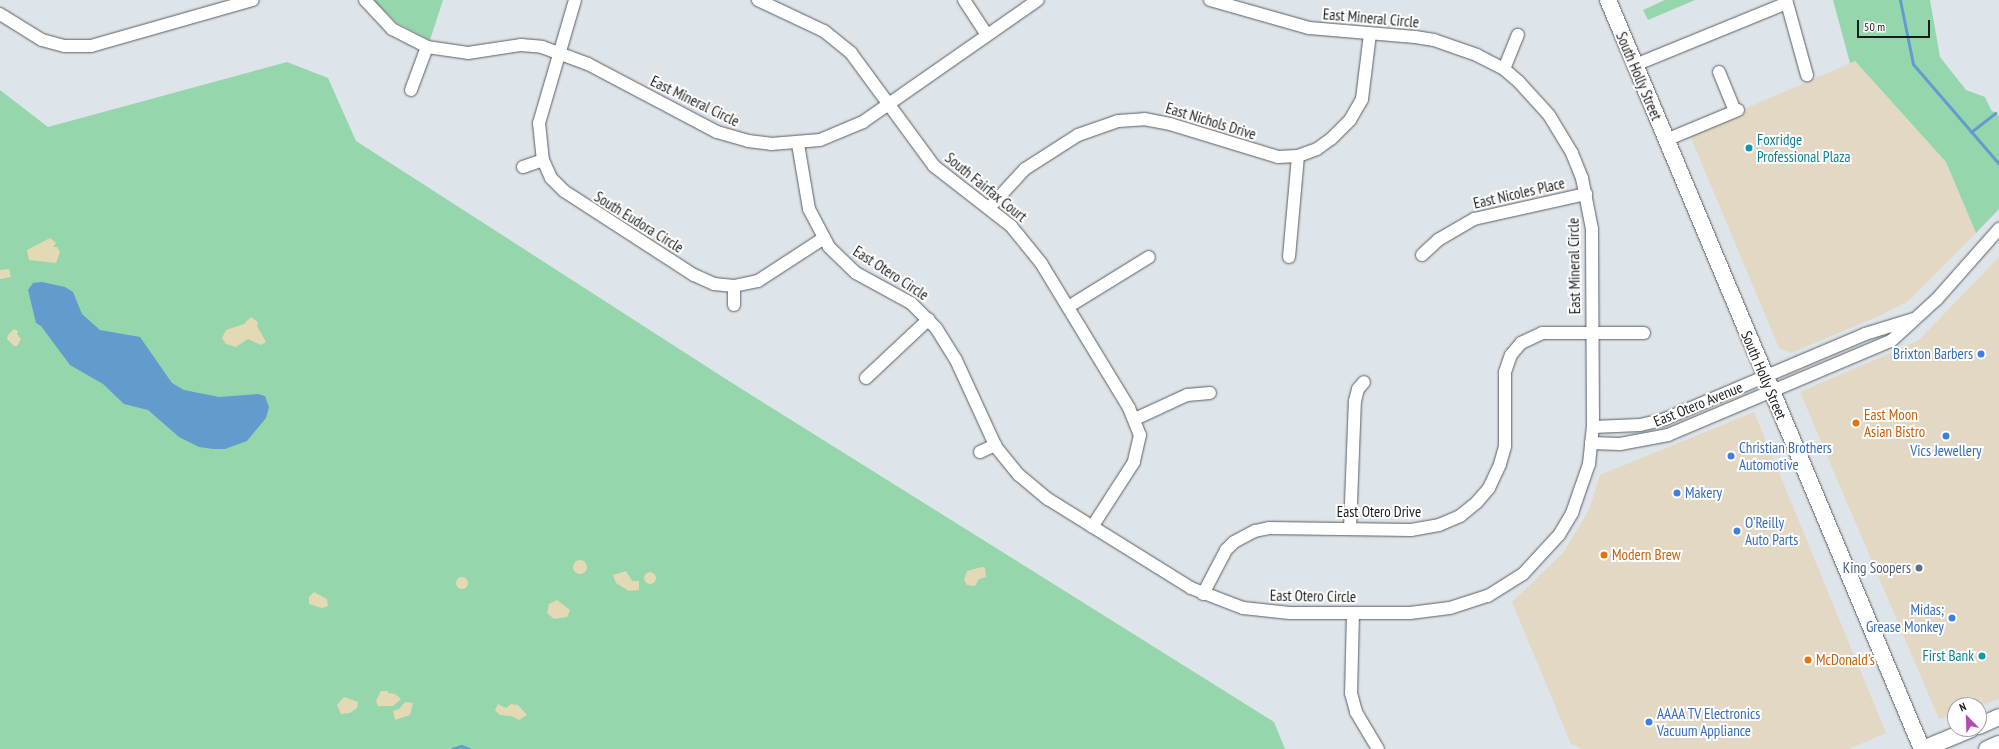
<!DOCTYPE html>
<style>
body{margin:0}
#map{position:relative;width:1999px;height:749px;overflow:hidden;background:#dde4ea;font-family:"PT Sans Narrow",sans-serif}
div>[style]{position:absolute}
.commercial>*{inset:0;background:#e3d8c4}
.green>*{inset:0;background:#96d6ad}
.sand>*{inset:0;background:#e3dab5}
.round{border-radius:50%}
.water>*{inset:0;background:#639bcf}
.stream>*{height:3px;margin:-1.5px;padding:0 1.5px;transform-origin:1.5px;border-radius:1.5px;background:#639bcf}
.roads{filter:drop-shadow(0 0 1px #585e63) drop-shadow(0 0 1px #585e63)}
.street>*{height:12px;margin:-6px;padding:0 6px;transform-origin:6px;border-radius:6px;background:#fff}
.secondary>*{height:16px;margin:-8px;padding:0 8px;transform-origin:8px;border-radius:8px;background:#fff}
.dots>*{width:11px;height:11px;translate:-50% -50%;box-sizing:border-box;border:2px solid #fff;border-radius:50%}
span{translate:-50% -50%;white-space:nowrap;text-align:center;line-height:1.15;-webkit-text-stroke:4px #fff;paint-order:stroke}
.street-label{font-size:15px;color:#1a1c1e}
.culture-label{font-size:15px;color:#0d838f}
.left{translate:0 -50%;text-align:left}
.right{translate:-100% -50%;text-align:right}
.shop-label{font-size:15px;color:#366cbe}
.food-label{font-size:15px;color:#c56008}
.service-label{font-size:15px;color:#4e5e75}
.north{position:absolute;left:1947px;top:697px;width:40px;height:40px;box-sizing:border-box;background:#fff;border:1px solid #a3a4a5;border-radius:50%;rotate:337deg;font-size:11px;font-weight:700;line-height:16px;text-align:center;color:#1a1c1e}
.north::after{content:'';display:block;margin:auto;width:14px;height:18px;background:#b04baf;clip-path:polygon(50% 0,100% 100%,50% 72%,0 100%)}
.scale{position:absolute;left:1857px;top:20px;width:73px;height:18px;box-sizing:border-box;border:2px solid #1a1c1e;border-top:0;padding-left:5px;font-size:12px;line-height:14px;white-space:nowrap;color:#1a1c1e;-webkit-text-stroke:3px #fff;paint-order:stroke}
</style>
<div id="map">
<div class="commercial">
<i style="clip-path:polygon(1855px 61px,1946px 162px,1976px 233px,1907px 302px,1879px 316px,1791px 353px,1779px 348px,1689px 133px)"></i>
<i style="clip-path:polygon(1999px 257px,1999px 699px,1979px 706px,1955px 705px,1955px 714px,1939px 719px,1800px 392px,1918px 341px)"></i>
<i style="clip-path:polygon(1754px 412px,1886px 733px,1849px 749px,1582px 749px,1571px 744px,1512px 602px,1563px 553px,1589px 510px,1600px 475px)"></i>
</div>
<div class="green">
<i style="clip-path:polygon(373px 0,443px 0,430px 40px,397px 23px)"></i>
<i style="clip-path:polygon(1665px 0,1695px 0,1648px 20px,1643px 10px)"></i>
<i style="clip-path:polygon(1833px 0,1930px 0,1940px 57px,1966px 90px,1985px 97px,1991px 110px,1999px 116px,1999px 209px,1976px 233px,1946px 162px,1855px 61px,1850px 63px)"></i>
<i style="clip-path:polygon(287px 62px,328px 78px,356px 141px,729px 381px,1274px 722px,1285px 749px,0 749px,0 90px,48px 127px)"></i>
</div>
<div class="sand">
<i style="clip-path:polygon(50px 238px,56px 243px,53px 247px,57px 247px,60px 252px,56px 263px,29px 260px,27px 250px)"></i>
<i style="clip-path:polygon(9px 269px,11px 277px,0 279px,0 270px)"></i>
<i style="clip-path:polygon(251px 317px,258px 322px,257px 326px,266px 342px,261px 345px,248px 339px,236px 347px,226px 344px,222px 338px,226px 330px,244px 324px)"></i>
<i style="clip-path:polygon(14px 329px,18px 331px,17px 334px,21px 339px,17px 346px,14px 346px,7px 339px,8px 335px)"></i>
<i class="round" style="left:573px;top:560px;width:14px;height:14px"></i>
<i style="clip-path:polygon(982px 567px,985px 568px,986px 577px,979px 579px,975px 586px,967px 585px,964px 580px,967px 571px)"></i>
<i style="clip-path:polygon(626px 571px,632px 581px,639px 581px,639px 590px,629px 591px,616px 583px,613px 575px)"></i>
<i class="round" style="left:644px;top:572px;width:12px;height:12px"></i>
<i class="round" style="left:456px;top:577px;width:12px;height:12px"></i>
<i style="clip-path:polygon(314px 592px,327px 599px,328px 606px,322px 608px,309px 604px,309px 597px)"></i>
<i style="clip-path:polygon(557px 600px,570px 610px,567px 617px,554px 619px,547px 613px,549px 604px)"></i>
<i style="clip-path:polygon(381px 691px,388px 691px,388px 693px,395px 694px,401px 699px,393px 706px,378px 706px,376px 701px)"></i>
<i style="clip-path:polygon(344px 697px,358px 702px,357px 708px,350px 713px,341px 714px,337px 705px)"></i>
<i style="clip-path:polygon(405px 702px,413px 703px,410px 715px,395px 720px,393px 711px,399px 709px)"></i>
<i style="clip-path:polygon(498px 704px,506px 708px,511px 704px,518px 705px,527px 715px,519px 720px,511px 716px,500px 715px,495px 710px)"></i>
</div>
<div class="water">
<i style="clip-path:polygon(42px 282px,65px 287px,73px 292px,82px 314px,100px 330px,140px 337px,172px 383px,184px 390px,219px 397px,258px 394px,265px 396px,269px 407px,266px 418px,247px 441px,225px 449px,213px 449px,199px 447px,179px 437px,148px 410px,124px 404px,103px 384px,70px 365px,41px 326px,36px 323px,28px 290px,33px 283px)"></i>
</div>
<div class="stream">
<i style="left:1900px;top:0;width:65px;rotate:78.5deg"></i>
<i style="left:1913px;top:64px;width:132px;rotate:49.3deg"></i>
<i style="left:1971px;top:132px;width:31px;rotate:-38deg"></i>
<i style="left:452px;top:749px;width:9px;rotate:-18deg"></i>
<i style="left:461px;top:746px;width:9px;rotate:21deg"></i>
</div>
<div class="roads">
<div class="street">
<i style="left:365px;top:0;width:40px;rotate:47deg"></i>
<i style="left:392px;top:29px;width:39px;rotate:27deg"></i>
<i style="left:427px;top:47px;width:41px;rotate:8.3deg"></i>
<i style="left:468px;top:53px;width:54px;rotate:-8.6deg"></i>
<i style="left:521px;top:45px;width:21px;rotate:5deg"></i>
<i style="left:542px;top:47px;width:49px;rotate:20.3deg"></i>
<i style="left:588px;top:64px;width:146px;rotate:27.8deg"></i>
<i style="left:717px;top:132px;width:32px;rotate:16deg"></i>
<i style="left:748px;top:141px;width:23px;rotate:7deg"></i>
<i style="left:771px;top:144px;width:49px;rotate:-4.7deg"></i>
<i style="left:820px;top:140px;width:47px;rotate:-22.7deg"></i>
<i style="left:863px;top:122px;width:213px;rotate:-34.9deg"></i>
<i style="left:575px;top:0;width:128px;rotate:106.3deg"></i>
<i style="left:539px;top:123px;width:37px;rotate:84deg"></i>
<i style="left:543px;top:160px;width:20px;rotate:66deg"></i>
<i style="left:551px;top:178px;width:18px;rotate:45deg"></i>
<i style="left:564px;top:191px;width:155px;rotate:32.9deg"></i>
<i style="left:694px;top:275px;width:22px;rotate:24deg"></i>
<i style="left:714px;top:284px;width:20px;rotate:6deg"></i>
<i style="left:734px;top:286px;width:25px;rotate:-12deg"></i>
<i style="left:758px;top:281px;width:79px;rotate:-33.1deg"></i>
<i style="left:758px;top:0;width:73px;rotate:25.2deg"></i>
<i style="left:824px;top:31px;width:35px;rotate:39deg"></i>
<i style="left:851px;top:53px;width:140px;rotate:53.7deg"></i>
<i style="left:934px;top:166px;width:98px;rotate:37.9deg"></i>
<i style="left:1011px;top:226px;width:48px;rotate:51deg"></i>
<i style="left:1041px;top:263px;width:170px;rotate:58.7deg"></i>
<i style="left:1129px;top:408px;width:29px;rotate:68deg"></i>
<i style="left:1140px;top:435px;width:28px;rotate:103deg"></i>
<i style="left:1134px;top:462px;width:77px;rotate:122.9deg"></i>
<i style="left:964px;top:0;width:42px;rotate:56.7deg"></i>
<i style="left:0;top:14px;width:49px;rotate:31.8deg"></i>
<i style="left:42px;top:40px;width:23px;rotate:15deg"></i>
<i style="left:64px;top:46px;width:27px"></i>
<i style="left:91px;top:46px;width:168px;rotate:-15.9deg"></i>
<i style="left:1635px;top:65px;width:164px;rotate:-22.2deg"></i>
<i style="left:1787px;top:3px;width:75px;rotate:74.5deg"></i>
<i style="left:1504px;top:69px;width:37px;rotate:-68deg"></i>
<i style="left:1719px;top:72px;width:42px;rotate:67.7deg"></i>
<i style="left:411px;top:90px;width:46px;rotate:-69.6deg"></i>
<i style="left:1666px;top:140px;width:78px;rotate:-22.6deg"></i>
<i style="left:798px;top:144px;width:66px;rotate:80.4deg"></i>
<i style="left:809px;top:209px;width:43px;rotate:62.2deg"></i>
<i style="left:829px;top:247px;width:37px;rotate:44deg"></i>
<i style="left:856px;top:273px;width:63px;rotate:28.6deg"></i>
<i style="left:911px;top:303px;width:35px;rotate:45deg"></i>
<i style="left:936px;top:328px;width:38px;rotate:58deg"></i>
<i style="left:956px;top:360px;width:96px;rotate:65.3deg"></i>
<i style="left:996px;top:447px;width:36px;rotate:51deg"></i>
<i style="left:1019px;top:475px;width:38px;rotate:40deg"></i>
<i style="left:1048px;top:499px;width:168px;rotate:31.9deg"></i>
<i style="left:1191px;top:588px;width:56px;rotate:21deg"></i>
<i style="left:1243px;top:608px;width:47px;rotate:6.1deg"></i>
<i style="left:1290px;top:613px;width:120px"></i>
<i style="left:1410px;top:613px;width:40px;rotate:-7.1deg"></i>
<i style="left:1450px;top:608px;width:40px;rotate:-18deg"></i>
<i style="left:1488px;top:596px;width:41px;rotate:-32.2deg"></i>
<i style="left:1523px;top:574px;width:53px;rotate:-47.3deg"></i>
<i style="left:1559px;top:535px;width:26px;rotate:-59deg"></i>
<i style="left:1572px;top:513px;width:52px;rotate:-70.9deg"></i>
<i style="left:1589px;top:464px;width:37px;rotate:-84deg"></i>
<i style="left:1593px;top:427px;width:198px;rotate:-90.3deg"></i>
<i style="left:1592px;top:229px;width:52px;rotate:-101.1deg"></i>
<i style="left:1582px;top:178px;width:27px;rotate:-112deg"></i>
<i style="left:1572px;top:153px;width:44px;rotate:-121.2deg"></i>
<i style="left:1549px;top:115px;width:45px;rotate:-132.3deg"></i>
<i style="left:1519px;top:82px;width:20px;rotate:-139deg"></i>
<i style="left:1504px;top:69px;width:30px;rotate:-153deg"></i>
<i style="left:1477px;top:55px;width:46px;rotate:-160.8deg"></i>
<i style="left:1434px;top:40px;width:19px;rotate:-171deg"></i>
<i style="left:1415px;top:37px;width:106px;rotate:-175.1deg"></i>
<i style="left:1309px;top:28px;width:103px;rotate:-164.2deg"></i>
<i style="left:523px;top:167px;width:21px;rotate:-19deg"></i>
<i style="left:989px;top:208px;width:53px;rotate:-47.3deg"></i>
<i style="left:1025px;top:169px;width:63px;rotate:-32.7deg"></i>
<i style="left:1078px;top:135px;width:42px;rotate:-19.3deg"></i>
<i style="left:1118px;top:121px;width:26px;rotate:-4deg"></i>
<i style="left:1144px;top:119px;width:26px;rotate:11deg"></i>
<i style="left:1170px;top:124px;width:113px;rotate:17deg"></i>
<i style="left:1278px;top:157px;width:20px;rotate:-3deg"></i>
<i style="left:1298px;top:156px;width:20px;rotate:-20deg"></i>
<i style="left:1317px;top:149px;width:17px;rotate:-36deg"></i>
<i style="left:1331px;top:139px;width:27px;rotate:-45deg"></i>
<i style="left:1350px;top:120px;width:24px;rotate:-60deg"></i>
<i style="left:1362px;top:99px;width:65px;rotate:-83deg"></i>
<i style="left:1422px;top:255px;width:22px;rotate:-43deg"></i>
<i style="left:1438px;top:240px;width:42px;rotate:-30.3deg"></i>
<i style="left:1474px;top:219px;width:115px;rotate:-12.6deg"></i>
<i style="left:1289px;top:257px;width:101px;rotate:-84.9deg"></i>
<i style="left:734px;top:305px;width:19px;rotate:-90deg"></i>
<i style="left:1068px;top:307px;width:95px;rotate:-31.7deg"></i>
<i style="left:866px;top:378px;width:86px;rotate:-43.1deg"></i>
<i style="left:1135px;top:419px;width:57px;rotate:-24.8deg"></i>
<i style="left:1187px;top:395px;width:23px;rotate:-5deg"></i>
<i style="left:1593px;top:427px;width:47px;rotate:-2.4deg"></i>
<i style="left:1640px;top:425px;width:26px;rotate:-13deg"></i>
<i style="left:1665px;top:419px;width:217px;rotate:-23deg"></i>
<i style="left:1865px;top:334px;width:51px;rotate:-17deg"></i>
<i style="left:1591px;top:443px;width:29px;rotate:2deg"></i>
<i style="left:1620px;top:444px;width:49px;rotate:-10.6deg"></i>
<i style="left:1668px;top:435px;width:242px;rotate:-22.9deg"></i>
<i style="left:1891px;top:341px;width:62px;rotate:-42.4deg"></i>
<i style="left:1937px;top:299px;width:94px;rotate:-48.5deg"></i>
<i style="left:980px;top:452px;width:17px;rotate:-25deg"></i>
<i style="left:1350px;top:529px;width:128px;rotate:-87.8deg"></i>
<i style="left:1355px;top:401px;width:12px;rotate:-76deg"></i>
<i style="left:1358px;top:389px;width:9px;rotate:-49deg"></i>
<i style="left:1203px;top:594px;width:50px;rotate:-62.4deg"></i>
<i style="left:1226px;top:550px;width:11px;rotate:-45deg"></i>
<i style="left:1234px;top:542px;width:24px;rotate:-28deg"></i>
<i style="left:1255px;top:531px;width:14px;rotate:-12deg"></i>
<i style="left:1269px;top:528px;width:142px;rotate:0.8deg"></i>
<i style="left:1411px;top:530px;width:28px;rotate:-10deg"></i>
<i style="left:1439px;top:525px;width:23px;rotate:-23deg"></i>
<i style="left:1460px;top:516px;width:22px;rotate:-39deg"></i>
<i style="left:1477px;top:502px;width:18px;rotate:-49deg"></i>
<i style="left:1489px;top:488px;width:26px;rotate:-65deg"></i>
<i style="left:1500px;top:464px;width:19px;rotate:-74deg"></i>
<i style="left:1505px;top:446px;width:74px;rotate:-90deg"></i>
<i style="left:1505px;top:372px;width:18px;rotate:-71deg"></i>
<i style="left:1511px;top:355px;width:16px;rotate:-50deg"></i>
<i style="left:1521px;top:343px;width:23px;rotate:-25deg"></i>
<i style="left:1542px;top:333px;width:102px"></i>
<i style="left:1353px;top:613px;width:80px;rotate:91.4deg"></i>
<i style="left:1351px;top:693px;width:20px;rotate:75deg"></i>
<i style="left:1356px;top:712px;width:43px;rotate:59.3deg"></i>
</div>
<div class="secondary">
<i style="left:1608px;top:0;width:812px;rotate:67.26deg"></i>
<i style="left:1979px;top:726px;width:22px;rotate:-24deg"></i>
<i style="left:1923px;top:749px;width:52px;rotate:-22.6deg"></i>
<i style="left:1987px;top:749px;width:13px;rotate:-23deg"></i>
</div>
</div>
<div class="dots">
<i style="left:1749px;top:148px;background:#0f9aa8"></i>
<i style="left:1981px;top:354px;background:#3f7fe0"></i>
<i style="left:1856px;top:423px;background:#e8710a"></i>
<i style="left:1946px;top:436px;background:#3f7fe0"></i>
<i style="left:1731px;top:456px;background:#3f7fe0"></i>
<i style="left:1677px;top:493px;background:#3f7fe0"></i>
<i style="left:1737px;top:531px;background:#3f7fe0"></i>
<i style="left:1604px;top:555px;background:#e8710a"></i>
<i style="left:1919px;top:568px;background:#5c6f8a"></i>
<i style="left:1952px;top:618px;background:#3f7fe0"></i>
<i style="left:1982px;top:656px;background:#0f9aa8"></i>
<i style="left:1808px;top:660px;background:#e8710a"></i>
<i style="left:1649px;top:722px;background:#3f7fe0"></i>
</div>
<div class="street-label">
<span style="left:1371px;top:18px;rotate:5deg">East Mineral Circle</span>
<span style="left:1639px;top:76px;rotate:67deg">South Holly Street</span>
<span style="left:695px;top:101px;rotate:26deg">East Mineral Circle</span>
<span style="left:1211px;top:121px;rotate:17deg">East Nichols Drive</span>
<span style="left:986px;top:187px;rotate:39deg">South Fairfax Court</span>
<span style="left:1519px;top:193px;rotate:-13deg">East Nicoles Place</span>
<span style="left:639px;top:222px;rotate:32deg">South Eudora Circle</span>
<span style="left:1574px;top:266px;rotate:-91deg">East Mineral Circle</span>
<span style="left:891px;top:273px;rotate:33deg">East Otero Circle</span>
<span style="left:1764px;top:375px;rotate:67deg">South Holly Street</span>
<span style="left:1698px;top:404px;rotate:-22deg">East Otero Avenue</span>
<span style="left:1379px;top:512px">East Otero Drive</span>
<span style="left:1313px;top:596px;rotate:1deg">East Otero Circle</span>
</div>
<div class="culture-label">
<span class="left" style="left:1757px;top:148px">Foxridge<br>Professional Plaza</span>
<span class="right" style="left:1974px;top:656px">First Bank</span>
</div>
<div class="shop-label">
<span class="right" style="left:1973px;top:354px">Brixton Barbers</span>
<span class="left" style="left:1739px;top:456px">Christian Brothers<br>Automotive</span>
<span style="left:1946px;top:451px">Vics Jewellery</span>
<span class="left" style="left:1685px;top:493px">Makery</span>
<span class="left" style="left:1745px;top:531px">O'Reilly<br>Auto Parts</span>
<span class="right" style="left:1944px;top:618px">Midas;<br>Grease Monkey</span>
<span class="left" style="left:1657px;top:722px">AAAA TV Electronics<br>Vacuum Appliance</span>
</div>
<div class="food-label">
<span class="left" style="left:1864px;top:423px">East Moon<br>Asian Bistro</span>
<span class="left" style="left:1612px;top:555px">Modern Brew</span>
<span class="left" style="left:1816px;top:660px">McDonald's</span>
</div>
<div class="service-label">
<span class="right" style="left:1911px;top:568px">King Soopers</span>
</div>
<div class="north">N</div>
<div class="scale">50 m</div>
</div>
